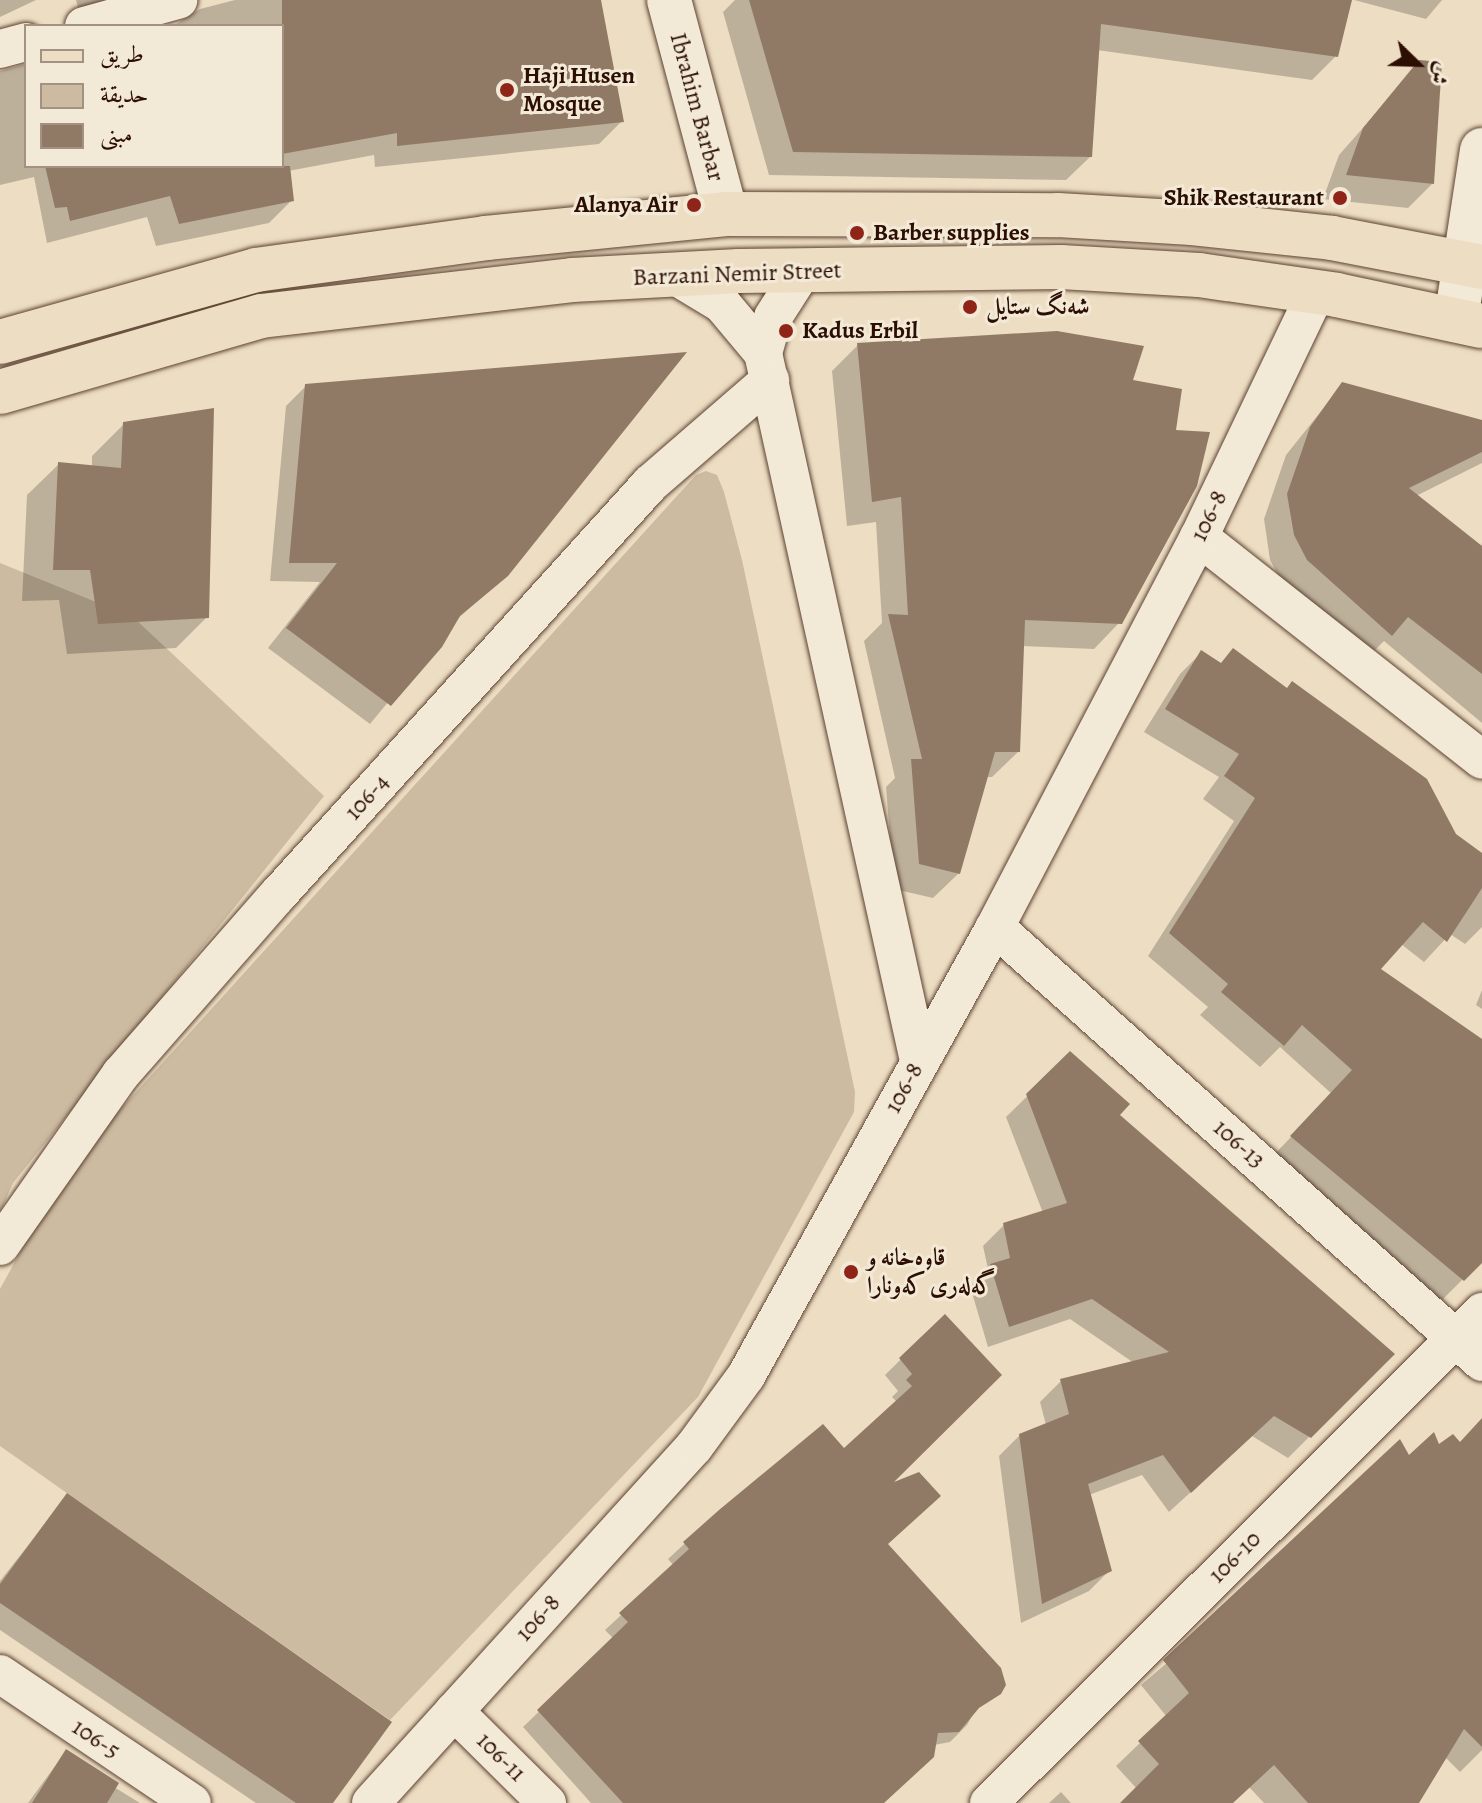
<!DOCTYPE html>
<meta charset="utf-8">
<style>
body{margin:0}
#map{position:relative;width:1482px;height:1803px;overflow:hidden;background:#edddc2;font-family:Alegreya,Amiri,serif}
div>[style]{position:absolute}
.green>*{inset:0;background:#ccbaa1}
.shadow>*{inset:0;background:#0003}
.building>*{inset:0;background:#907a66}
.roads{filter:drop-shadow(0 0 2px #5c4232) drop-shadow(0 0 2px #5c4232)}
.street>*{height:38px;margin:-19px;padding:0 19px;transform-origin:19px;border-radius:19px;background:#f3e9d7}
.secondary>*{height:44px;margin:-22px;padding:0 22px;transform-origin:22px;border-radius:22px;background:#f3e9d7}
.primary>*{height:44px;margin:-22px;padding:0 22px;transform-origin:22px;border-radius:22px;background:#edddc2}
.dots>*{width:22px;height:22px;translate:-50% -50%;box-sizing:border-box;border:4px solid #f3e9d7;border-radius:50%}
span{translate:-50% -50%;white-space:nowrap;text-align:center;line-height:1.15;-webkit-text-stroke:6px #f3e9d7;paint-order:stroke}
.poi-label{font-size:24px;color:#2c0e02;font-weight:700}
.left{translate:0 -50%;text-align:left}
.right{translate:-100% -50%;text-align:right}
.street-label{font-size:24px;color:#2c0e02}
.legend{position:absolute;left:24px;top:24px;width:260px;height:144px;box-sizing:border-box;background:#f3e9d7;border:2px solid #a39182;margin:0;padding:10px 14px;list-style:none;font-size:24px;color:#2c0e02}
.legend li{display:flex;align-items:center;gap:16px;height:40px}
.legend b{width:40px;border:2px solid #a39182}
.north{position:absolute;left:1378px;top:24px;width:80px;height:80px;-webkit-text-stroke:6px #f3e9d7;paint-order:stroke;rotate:113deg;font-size:22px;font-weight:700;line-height:32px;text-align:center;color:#2c0e02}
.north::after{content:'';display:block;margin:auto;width:28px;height:36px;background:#2c0e02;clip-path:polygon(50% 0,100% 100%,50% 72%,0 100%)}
</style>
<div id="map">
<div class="green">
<i style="clip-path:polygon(706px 471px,717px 475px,724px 492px,742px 560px,855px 1092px,854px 1112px,698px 1397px,390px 1720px,0 1446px,0 1289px,44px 1209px,88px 1145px,696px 475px)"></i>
<i style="clip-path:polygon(0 563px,133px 617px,324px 796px,13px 1183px,0 1212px)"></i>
</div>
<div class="shadow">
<i style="clip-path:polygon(0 0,36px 0,0 17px)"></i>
<i style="clip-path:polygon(76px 0,150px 0,81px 19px)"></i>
<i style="clip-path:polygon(235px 0,519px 0,622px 121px,599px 144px,375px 167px,374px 155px,288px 171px,292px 200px,269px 223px,156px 246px,147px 217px,47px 243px,34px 177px,0 185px,0 71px,26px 64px,26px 166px,282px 166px,282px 26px,173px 26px,200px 9px)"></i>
<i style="clip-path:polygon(735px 0,1350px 0,1336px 56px,1312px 80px,1097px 50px,1090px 157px,1066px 180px,769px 175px,723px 12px)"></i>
<i style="clip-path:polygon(1354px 0,1442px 0,1426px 19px)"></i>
<i style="clip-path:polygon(1421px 62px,1432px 184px,1408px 208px,1323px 199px,1339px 155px)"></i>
<i style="clip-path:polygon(858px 345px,1131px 382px,1120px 622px,1094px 649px,1022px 646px,1018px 752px,992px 777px,986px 777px,959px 873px,933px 898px,894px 889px,886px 787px,895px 778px,864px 641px,882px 623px,876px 522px,847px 526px,832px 371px)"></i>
<i style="clip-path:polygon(1342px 385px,1482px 422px,1482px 463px,1416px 496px,1481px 548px,1482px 542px,1482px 723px,1384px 641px,1366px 659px,1283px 584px,1270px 560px,1264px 519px,1286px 455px)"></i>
<i style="clip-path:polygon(306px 386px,506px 575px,455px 621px,370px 724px,268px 648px,320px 582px,270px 581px,286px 406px)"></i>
<i style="clip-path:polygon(124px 424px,207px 617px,176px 648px,67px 654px,59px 600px,22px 601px,27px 495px,59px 464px,92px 467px,92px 456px)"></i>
<i style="clip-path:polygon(1202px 652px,1482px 855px,1482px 927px,1465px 944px,1450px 934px,1424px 962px,1401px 944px,1378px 970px,1482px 1042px,1482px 1260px,1440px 1302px,1270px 1159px,1332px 1094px,1280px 1047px,1260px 1067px,1200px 1015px,1208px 1007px,1148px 956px,1234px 821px,1203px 799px,1219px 777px,1144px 732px,1180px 674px)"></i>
<i style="clip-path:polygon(1482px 990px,1482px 1009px,1476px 1005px)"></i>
<i style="clip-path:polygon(1070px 1054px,1117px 1115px,1392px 1354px,1288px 1458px,1252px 1436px,1169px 1512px,1142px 1475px,1089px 1495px,1110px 1570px,1089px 1591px,1021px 1623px,999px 1456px,1020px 1435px,1046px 1425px,1040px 1402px,1061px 1381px,1134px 1363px,1070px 1319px,988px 1347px,970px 1286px,988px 1269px,983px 1246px,1004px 1225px,1043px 1213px,1006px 1117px)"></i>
<i style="clip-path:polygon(945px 1316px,886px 1487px,886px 1545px,975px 1711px,967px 1725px,950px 1742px,934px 1745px,882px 1803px,591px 1803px,523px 1727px,614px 1639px,605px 1630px,674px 1566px,668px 1559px,720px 1511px,844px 1451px,897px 1402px,892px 1397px,898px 1391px,885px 1375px)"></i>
<i style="clip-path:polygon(1482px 1425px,1482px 1750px,1460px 1772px,1446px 1758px,1416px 1803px,1264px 1803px,1249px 1787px,1232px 1803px,1123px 1803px,1137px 1789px,1116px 1766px,1167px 1717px,1141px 1685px,1408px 1458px,1459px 1444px)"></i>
<i style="clip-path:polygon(67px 1496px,331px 1803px,256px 1803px,0 1630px,0 1581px)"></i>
<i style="clip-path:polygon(66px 1751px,114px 1787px,140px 1803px,28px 1803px)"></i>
<i style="clip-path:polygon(1061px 1792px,1071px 1803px,1049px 1803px)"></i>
</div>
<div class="building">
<i style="clip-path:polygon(282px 0,601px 0,624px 122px,397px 146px,397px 133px,282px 154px)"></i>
<i style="clip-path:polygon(749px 0,1352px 0,1338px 57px,1101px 24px,1092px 157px,793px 152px)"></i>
<i style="clip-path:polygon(1419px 60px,1442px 62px,1434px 184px,1346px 175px,1363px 128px)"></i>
<i style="clip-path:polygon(45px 166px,290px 166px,294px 201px,179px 224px,170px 196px,70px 221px,67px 207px,55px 208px)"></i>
<i style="clip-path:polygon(1057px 331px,1144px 346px,1133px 380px,1182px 389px,1176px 430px,1210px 432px,1197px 486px,1122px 624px,1025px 620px,1020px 752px,995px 752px,960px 874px,919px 864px,911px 759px,922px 759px,888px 614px,908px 615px,901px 497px,872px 502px,857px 343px)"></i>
<i style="clip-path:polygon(687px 352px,508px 576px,460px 616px,442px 647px,391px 706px,286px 628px,337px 563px,289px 563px,305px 384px)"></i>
<i style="clip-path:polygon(1342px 382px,1482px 420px,1482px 452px,1409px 488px,1482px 546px,1482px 674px,1408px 617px,1392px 636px,1307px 560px,1294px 535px,1287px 494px,1310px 427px)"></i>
<i style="clip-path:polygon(214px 408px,209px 618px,98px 624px,90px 570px,53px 570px,58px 462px,121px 468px,123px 422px)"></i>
<i style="clip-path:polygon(1233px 648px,1287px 688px,1292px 681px,1427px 779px,1456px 834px,1482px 853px,1482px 888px,1447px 942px,1423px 922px,1381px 969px,1482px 1039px,1482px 1263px,1464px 1281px,1290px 1136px,1352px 1070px,1302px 1025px,1284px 1046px,1221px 992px,1228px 984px,1169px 933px,1255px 798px,1224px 776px,1239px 754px,1165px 709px,1201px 650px,1221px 663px)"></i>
<i style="clip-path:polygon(1070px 1051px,1130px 1104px,1120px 1115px,1395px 1354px,1311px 1438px,1274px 1416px,1191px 1493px,1163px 1455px,1088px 1484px,1112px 1571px,1042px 1604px,1019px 1434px,1069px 1414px,1060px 1379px,1169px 1352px,1092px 1299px,1009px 1327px,990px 1264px,1010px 1258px,1003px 1223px,1067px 1203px,1026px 1094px)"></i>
<i style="clip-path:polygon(945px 1314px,1002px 1375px,894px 1482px,919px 1472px,941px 1496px,888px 1544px,1001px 1668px,1006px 1685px,1001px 1694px,979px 1708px,959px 1732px,938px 1733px,934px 1757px,884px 1803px,623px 1803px,537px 1710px,628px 1622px,619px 1613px,689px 1549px,683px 1542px,719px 1510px,823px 1424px,844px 1448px,912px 1386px,906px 1380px,912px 1374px,899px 1358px)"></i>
<i style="clip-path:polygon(1482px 1418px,1482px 1747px,1464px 1729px,1419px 1803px,1308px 1803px,1274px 1765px,1233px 1803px,1120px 1803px,1159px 1764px,1138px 1741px,1189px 1693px,1163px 1660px,1400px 1439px,1409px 1455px,1434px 1432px,1439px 1444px,1453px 1434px,1460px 1442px)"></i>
<i style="clip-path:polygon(67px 1493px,392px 1722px,333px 1803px,296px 1803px,0 1603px,0 1584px)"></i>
<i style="clip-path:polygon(66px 1749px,119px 1783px,107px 1803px,32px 1803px)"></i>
</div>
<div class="roads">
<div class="street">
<i style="left:84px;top:26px;width:98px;rotate:-15.5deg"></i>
<i style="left:0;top:49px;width:27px;rotate:-15deg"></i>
<i style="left:674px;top:275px;width:56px;rotate:31.1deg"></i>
<i style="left:722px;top:304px;width:64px;rotate:50.1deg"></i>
<i style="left:763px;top:353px;width:725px;rotate:77.57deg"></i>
<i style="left:763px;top:353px;width:37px;rotate:-74deg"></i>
<i style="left:773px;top:317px;width:56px;rotate:-57.4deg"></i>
<i style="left:1199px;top:537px;width:360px;rotate:38.2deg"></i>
<i style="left:995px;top:927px;width:653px;rotate:41.77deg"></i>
<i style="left:0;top:1246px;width:210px;rotate:-54.9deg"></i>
<i style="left:121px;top:1074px;width:237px;rotate:-48.8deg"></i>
<i style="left:277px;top:896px;width:556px;rotate:-47.84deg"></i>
<i style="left:650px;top:484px;width:159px;rotate:-40.9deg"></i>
<i style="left:0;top:1674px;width:231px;rotate:33.9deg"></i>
<i style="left:454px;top:1711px;width:131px;rotate:44.7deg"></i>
<i style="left:371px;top:1803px;width:481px;rotate:-47.8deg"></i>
<i style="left:694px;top:1447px;width:88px;rotate:-53.8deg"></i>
<i style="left:746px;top:1376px;width:513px;rotate:-60.99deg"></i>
<i style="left:995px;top:927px;width:440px;rotate:-62.4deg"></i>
<i style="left:1199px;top:537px;width:273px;rotate:-64.4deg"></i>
<i style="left:989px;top:1803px;width:696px;rotate:-44.88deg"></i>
</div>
<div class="secondary">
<i style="left:669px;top:0;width:221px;rotate:75.1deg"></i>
<i style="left:1456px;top:320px;width:172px;rotate:-81.3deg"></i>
</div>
<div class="primary">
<i style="left:0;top:342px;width:266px;rotate:-15.7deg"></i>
<i style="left:256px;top:270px;width:232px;rotate:-7.9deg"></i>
<i style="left:486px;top:238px;width:241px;rotate:-5.7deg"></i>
<i style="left:726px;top:214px;width:332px;rotate:0.2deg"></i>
<i style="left:1058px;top:215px;width:134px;rotate:3.4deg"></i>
<i style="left:1192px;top:223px;width:141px;rotate:6.1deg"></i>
<i style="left:1332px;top:238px;width:153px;rotate:10.9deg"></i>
<i style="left:0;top:392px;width:272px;rotate:-16.2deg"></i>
<i style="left:261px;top:316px;width:313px;rotate:-6.6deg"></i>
<i style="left:572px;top:280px;width:167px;rotate:-3.1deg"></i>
<i style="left:739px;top:271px;width:322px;rotate:-0.7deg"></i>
<i style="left:1061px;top:267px;width:138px;rotate:3.3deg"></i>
<i style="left:1199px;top:275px;width:139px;rotate:8.2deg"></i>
<i style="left:1337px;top:295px;width:148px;rotate:12.1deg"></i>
</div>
</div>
<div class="dots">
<i style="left:507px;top:90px;background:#8f2418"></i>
<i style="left:1340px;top:198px;background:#8f2418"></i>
<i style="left:694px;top:205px;background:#8f2418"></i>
<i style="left:857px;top:233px;background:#8f2418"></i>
<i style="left:970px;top:307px;background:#8f2418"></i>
<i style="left:786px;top:331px;background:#8f2418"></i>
<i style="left:851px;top:1272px;background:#8f2418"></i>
</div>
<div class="poi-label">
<span class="left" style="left:523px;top:90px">Haji Husen<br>Mosque</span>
<span class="right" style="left:1324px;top:198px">Shik Restaurant</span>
<span class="right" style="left:678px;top:205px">Alanya Air</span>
<span class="left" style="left:873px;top:233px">Barber supplies</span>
<span class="left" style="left:986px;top:307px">شەنگ ستایل</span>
<span class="left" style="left:802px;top:331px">Kadus Erbil</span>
<span class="left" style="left:867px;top:1272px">قاوەخانە و<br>گەلەری کەونارا</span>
</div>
<div class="street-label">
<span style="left:697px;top:107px;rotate:75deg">Ibrahim Barbar</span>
<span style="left:737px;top:274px;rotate:-2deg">Barzani Nemir Street</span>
<span style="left:1209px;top:516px;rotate:-64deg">106-8</span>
<span style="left:367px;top:797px;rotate:-48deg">106-4</span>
<span style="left:904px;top:1088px;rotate:-61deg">106-8</span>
<span style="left:1239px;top:1144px;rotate:42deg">106-13</span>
<span style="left:1235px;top:1557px;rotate:-45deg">106-10</span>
<span style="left:538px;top:1618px;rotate:-48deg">106-8</span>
<span style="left:96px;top:1739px;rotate:34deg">106-5</span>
<span style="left:501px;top:1757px;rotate:45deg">106-11</span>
</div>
<ul class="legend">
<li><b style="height:10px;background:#edddc2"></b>طريق</li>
<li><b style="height:22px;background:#ccbaa1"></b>حديقة</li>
<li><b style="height:22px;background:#907a66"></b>مبنى</li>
</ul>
<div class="north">ش</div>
</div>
